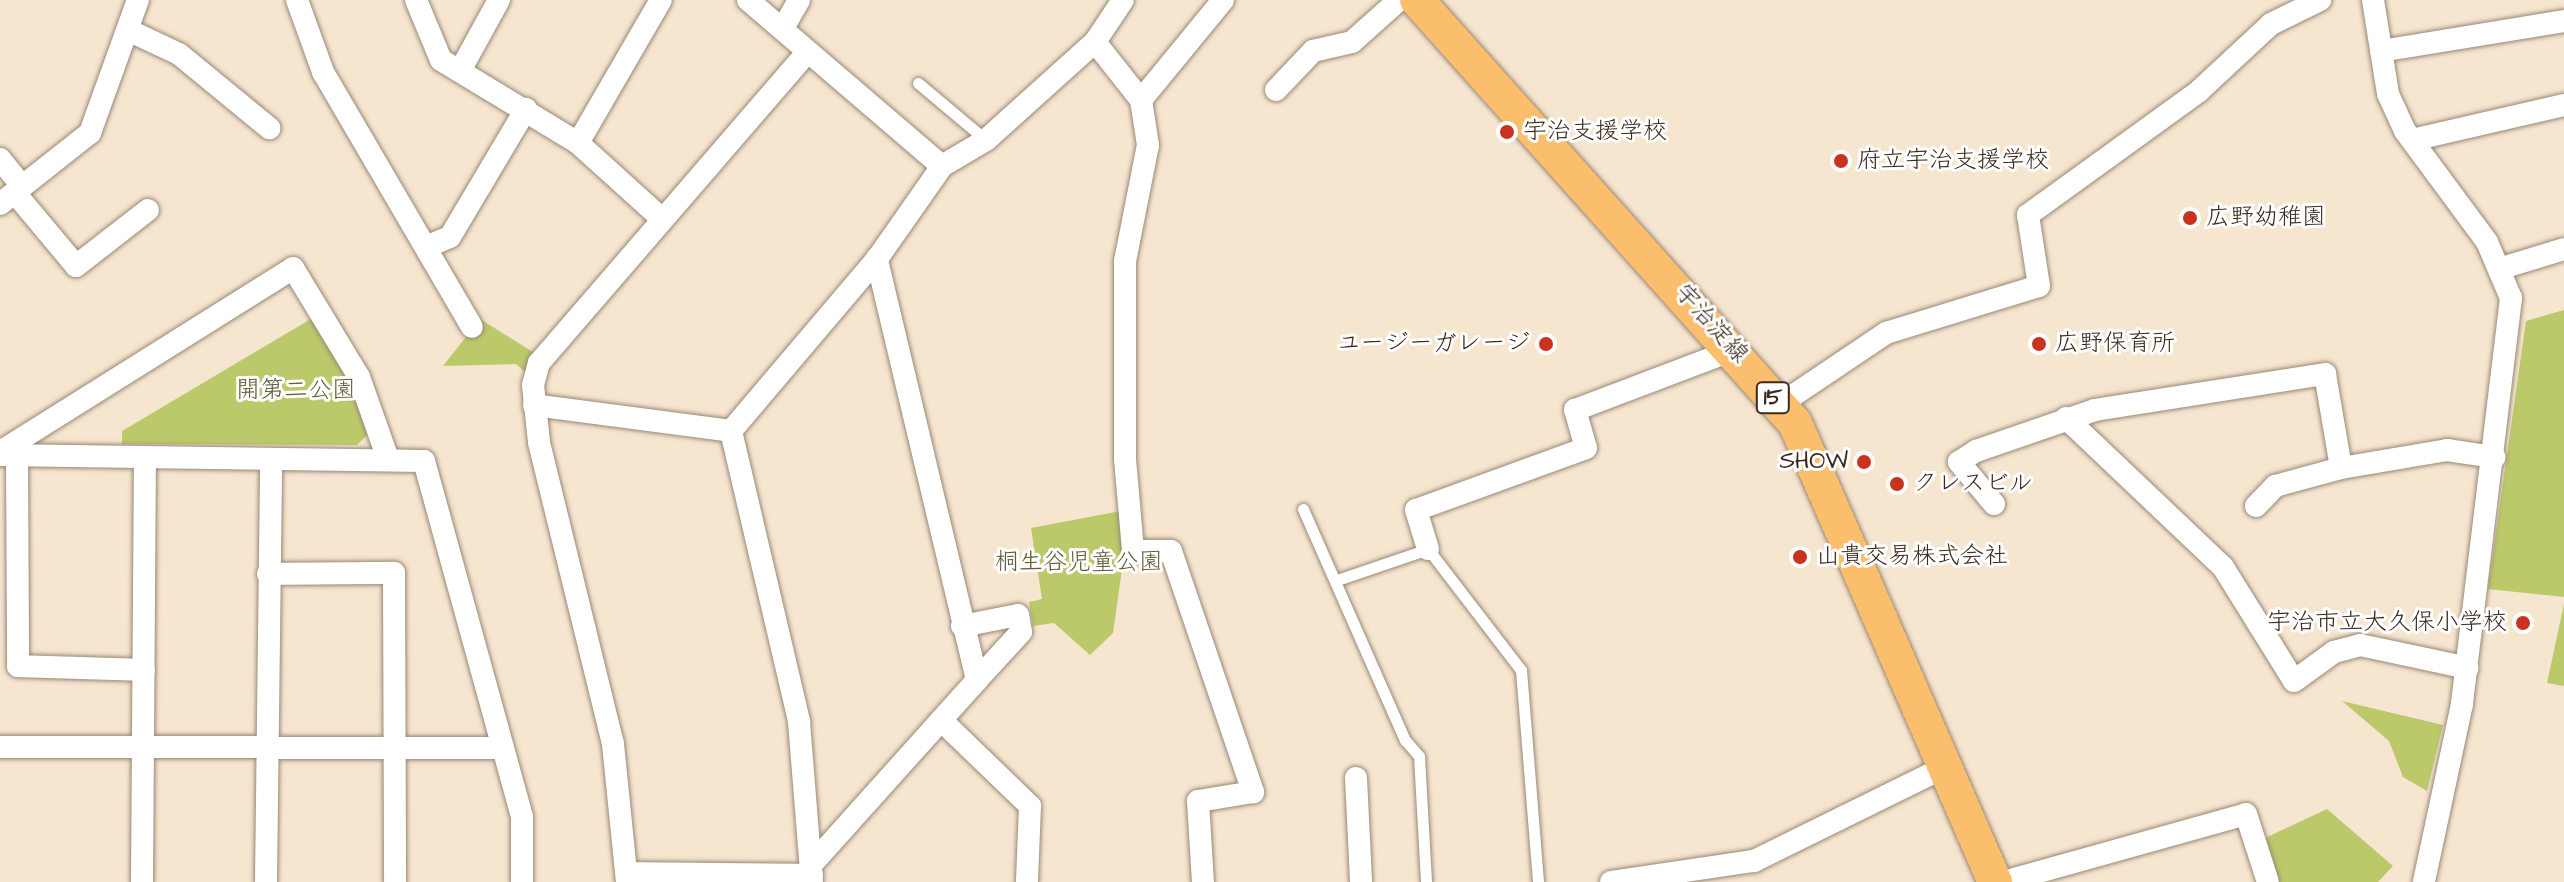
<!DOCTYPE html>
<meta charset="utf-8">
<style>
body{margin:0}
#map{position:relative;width:2564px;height:882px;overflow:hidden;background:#f6e5cf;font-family:"Architects Daughter","Klee One",sans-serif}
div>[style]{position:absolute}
.green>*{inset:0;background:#bbc96b}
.roads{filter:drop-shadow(0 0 2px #988876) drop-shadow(0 0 2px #988876)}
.lane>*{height:11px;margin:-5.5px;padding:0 5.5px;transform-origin:5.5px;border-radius:5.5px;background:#fff}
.street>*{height:22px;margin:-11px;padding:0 11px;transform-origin:11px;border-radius:11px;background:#fff}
.primary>*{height:34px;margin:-17px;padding:0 17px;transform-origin:17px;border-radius:17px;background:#fabe6d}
.dots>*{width:22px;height:22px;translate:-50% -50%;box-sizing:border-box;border:4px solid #fff;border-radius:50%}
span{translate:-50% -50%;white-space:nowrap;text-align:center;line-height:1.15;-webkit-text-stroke:6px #fff;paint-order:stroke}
.shield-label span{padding:2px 6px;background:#fff;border:2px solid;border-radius:6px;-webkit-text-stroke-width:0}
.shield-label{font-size:22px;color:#3b2a1e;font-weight:700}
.poi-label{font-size:24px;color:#3b2a1e}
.left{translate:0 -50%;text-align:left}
.right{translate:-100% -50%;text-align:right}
.street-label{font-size:24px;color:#3b2a1e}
.park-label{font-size:24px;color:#615a35}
</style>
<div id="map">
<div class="green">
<i style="clip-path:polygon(2564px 310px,2564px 597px,2488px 589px,2526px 321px)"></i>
<i style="clip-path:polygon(316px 316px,352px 378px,368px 434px,357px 445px,122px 444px,122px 431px)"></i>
<i style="clip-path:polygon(480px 319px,533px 352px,525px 372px,516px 364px,443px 366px)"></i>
<i style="clip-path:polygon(1121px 511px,1134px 560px,1123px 562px,1113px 633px,1090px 655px,1054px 623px,1033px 626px,1029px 602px,1042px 599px,1031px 528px)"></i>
<i style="clip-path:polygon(2564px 604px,2564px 686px,2547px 683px)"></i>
<i style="clip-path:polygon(2342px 701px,2443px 725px,2427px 791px,2403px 777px,2389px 741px)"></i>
<i style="clip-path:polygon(2327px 809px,2393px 866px,2378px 882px,2279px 882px,2263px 839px)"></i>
</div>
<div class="roads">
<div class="lane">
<i style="left:918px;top:83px;width:89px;rotate:40deg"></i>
<i style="left:1303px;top:509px;width:253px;rotate:66.2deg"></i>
<i style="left:1405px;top:740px;width:21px;rotate:49deg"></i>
<i style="left:1419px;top:756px;width:126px;rotate:86.8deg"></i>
<i style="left:1340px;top:579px;width:93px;rotate:-18.8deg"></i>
<i style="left:1428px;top:549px;width:153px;rotate:52.5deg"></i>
<i style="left:1521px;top:670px;width:213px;rotate:85.4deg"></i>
</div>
<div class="street">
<i style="left:297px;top:0;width:77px;rotate:70.1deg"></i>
<i style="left:323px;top:72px;width:295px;rotate:59.7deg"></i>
<i style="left:416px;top:0;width:65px;rotate:67.4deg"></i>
<i style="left:441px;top:60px;width:160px;rotate:31.2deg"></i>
<i style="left:578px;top:143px;width:112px;rotate:42.1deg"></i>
<i style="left:748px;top:0;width:255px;rotate:40.6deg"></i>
<i style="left:2373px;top:0;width:95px;rotate:80.9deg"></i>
<i style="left:2388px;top:94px;width:41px;rotate:65.3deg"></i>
<i style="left:2405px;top:131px;width:138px;rotate:53.5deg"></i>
<i style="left:2487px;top:242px;width:61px;rotate:66.8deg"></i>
<i style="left:2511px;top:298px;width:409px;rotate:96.9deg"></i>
<i style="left:2462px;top:704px;width:182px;rotate:102.1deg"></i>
<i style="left:783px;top:28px;width:32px;rotate:-60deg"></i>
<i style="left:128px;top:30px;width:56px;rotate:25.2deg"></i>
<i style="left:179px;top:54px;width:117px;rotate:39.4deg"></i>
<i style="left:1095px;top:42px;width:74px;rotate:51.6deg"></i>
<i style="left:1141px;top:100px;width:46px;rotate:81.2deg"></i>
<i style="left:1148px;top:145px;width:118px;rotate:101.2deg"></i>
<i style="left:1125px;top:261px;width:198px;rotate:90deg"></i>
<i style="left:1125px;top:459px;width:92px;rotate:85deg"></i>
<i style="left:1133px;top:551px;width:38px"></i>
<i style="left:1171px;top:551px;width:255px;rotate:71.2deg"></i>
<i style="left:1253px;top:792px;width:56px;rotate:170.7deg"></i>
<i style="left:1198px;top:801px;width:81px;rotate:86.5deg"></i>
<i style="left:2381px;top:51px;width:185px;rotate:-9.3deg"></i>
<i style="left:461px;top:69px;width:79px;rotate:-61.2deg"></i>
<i style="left:1276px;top:90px;width:54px;rotate:-46.5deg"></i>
<i style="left:1313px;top:51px;width:40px;rotate:-13deg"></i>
<i style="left:1352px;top:42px;width:63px;rotate:-41.8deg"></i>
<i style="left:1141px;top:100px;width:129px;rotate:-50.6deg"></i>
<i style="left:2412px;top:140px;width:156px;rotate:-13deg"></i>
<i style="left:578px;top:143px;width:165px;rotate:-59.9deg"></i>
<i style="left:0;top:159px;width:35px;rotate:51deg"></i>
<i style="left:15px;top:193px;width:95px;rotate:50.1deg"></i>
<i style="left:76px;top:266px;width:91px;rotate:-37.9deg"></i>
<i style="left:0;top:204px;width:115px;rotate:-38.3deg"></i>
<i style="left:90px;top:133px;width:141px;rotate:-70.2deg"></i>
<i style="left:426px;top:247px;width:26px;rotate:-23deg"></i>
<i style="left:450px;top:237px;width:149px;rotate:-59.3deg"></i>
<i style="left:2502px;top:268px;width:65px;rotate:-17deg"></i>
<i style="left:534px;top:405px;width:199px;rotate:7.5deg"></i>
<i style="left:731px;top:431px;width:226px;rotate:-49.7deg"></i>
<i style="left:877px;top:259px;width:113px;rotate:-55deg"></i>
<i style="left:942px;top:166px;width:51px;rotate:-30.6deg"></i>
<i style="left:986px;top:140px;width:147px;rotate:-42deg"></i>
<i style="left:1095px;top:42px;width:50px;rotate:-56.3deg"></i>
<i style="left:1779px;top:405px;width:129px;rotate:-33.9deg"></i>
<i style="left:1886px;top:333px;width:160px;rotate:-17.1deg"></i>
<i style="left:2039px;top:286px;width:72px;rotate:-98.8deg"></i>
<i style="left:2028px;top:215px;width:211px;rotate:-35.9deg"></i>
<i style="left:2199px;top:91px;width:98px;rotate:-42.9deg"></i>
<i style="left:2271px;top:24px;width:55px;rotate:-26.1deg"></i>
<i style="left:2066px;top:418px;width:216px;rotate:43.5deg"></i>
<i style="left:2223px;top:567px;width:134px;rotate:58.1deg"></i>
<i style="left:2294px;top:681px;width:49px;rotate:-35.9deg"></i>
<i style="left:2334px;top:652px;width:27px;rotate:-15deg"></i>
<i style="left:2360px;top:645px;width:110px;rotate:12deg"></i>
<i style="left:731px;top:431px;width:299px;rotate:76.8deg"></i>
<i style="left:799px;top:722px;width:161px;rotate:85.4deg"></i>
<i style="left:0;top:452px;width:346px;rotate:-32.1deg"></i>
<i style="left:293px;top:268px;width:127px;rotate:58.8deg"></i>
<i style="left:359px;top:377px;width:87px;rotate:70.5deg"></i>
<i style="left:0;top:455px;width:424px;rotate:0.8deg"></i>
<i style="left:424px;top:461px;width:368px;rotate:74.6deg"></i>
<i style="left:522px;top:816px;width:66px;rotate:90deg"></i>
<i style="left:17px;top:455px;width:211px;rotate:89.7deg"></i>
<i style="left:18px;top:666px;width:126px;rotate:1.8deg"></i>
<i style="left:1994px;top:504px;width:55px;rotate:-129.8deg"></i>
<i style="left:1959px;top:462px;width:20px;rotate:-33deg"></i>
<i style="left:1976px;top:451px;width:126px;rotate:-19deg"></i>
<i style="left:2095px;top:410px;width:233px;rotate:-8.9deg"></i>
<i style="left:2325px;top:374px;width:95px;rotate:80.3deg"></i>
<i style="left:2341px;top:468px;width:108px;rotate:-9.6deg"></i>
<i style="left:2447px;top:450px;width:48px;rotate:8.5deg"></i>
<i style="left:2256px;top:506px;width:28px;rotate:-46deg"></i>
<i style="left:2275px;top:486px;width:68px;rotate:-15.3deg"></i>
<i style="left:1428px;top:549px;width:41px;rotate:-107.1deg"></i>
<i style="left:1416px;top:510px;width:181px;rotate:-20deg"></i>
<i style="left:1586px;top:448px;width:40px;rotate:-106deg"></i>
<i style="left:1575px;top:410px;width:172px;rotate:-20.8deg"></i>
<i style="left:268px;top:574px;width:126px;rotate:-0.5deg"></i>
<i style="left:394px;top:573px;width:309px;rotate:89.8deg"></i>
<i style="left:962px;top:626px;width:57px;rotate:-11.1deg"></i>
<i style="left:1018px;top:615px;width:17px;rotate:80deg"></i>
<i style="left:1021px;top:632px;width:65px;rotate:132.5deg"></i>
<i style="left:941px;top:720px;width:124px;rotate:44deg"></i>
<i style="left:1030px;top:806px;width:76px;rotate:92.3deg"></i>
<i style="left:0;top:747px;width:501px;rotate:0.11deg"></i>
<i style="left:1356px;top:778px;width:104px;rotate:87.2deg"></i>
<i style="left:812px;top:864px;width:247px;rotate:-48.1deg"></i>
<i style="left:977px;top:680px;width:433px;rotate:-103.4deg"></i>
<i style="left:627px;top:873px;width:185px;rotate:0.6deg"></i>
<i style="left:142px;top:882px;width:424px;rotate:-89.6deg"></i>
<i style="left:266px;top:882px;width:422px;rotate:-89.3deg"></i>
<i style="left:627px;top:882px;width:139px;rotate:-95.8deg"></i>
<i style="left:613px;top:744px;width:311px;rotate:-103.8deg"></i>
<i style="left:539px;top:442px;width:57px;rotate:-96deg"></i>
<i style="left:533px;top:385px;width:23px;rotate:-75deg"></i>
<i style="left:539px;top:363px;width:407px;rotate:-49.2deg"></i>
<i style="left:1611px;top:882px;width:145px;rotate:-8.4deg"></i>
<i style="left:1754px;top:861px;width:215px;rotate:-26.2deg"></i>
<i style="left:2003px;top:882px;width:252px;rotate:-15.6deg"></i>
<i style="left:2246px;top:814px;width:71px;rotate:72.1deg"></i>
</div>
<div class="primary">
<i style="left:1417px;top:0;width:567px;rotate:48.22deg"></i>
<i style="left:1795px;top:423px;width:501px;rotate:66.46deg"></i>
</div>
</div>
<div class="dots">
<i style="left:1507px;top:132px;background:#c8321e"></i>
<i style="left:1841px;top:161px;background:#c8321e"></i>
<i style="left:2190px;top:218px;background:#c8321e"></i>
<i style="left:1546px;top:344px;background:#c8321e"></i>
<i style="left:2039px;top:344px;background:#c8321e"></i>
<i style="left:1864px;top:462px;background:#c8321e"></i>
<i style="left:1897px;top:484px;background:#c8321e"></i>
<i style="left:1800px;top:557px;background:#c8321e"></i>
<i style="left:2523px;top:623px;background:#c8321e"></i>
</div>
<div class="shield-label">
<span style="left:1773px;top:398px">15</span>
</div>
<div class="poi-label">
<span class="left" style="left:1523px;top:132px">宇治支援学校</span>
<span class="left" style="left:1857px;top:161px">府立宇治支援学校</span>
<span class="left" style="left:2206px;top:218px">広野幼稚園</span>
<span class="right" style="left:1530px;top:344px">ユージーガレージ</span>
<span class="left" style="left:2055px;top:344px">広野保育所</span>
<span class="right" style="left:1848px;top:462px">SHOW</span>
<span class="left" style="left:1913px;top:484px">クレスビル</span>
<span class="left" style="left:1816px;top:557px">山貴交易株式会社</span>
<span class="right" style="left:2507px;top:623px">宇治市立大久保小学校</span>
</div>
<div class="street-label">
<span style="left:1711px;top:324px;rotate:48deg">宇治淀線</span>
</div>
<div class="park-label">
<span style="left:296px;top:391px">開第二公園</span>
<span style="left:1079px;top:563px">桐生谷児童公園</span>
</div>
</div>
